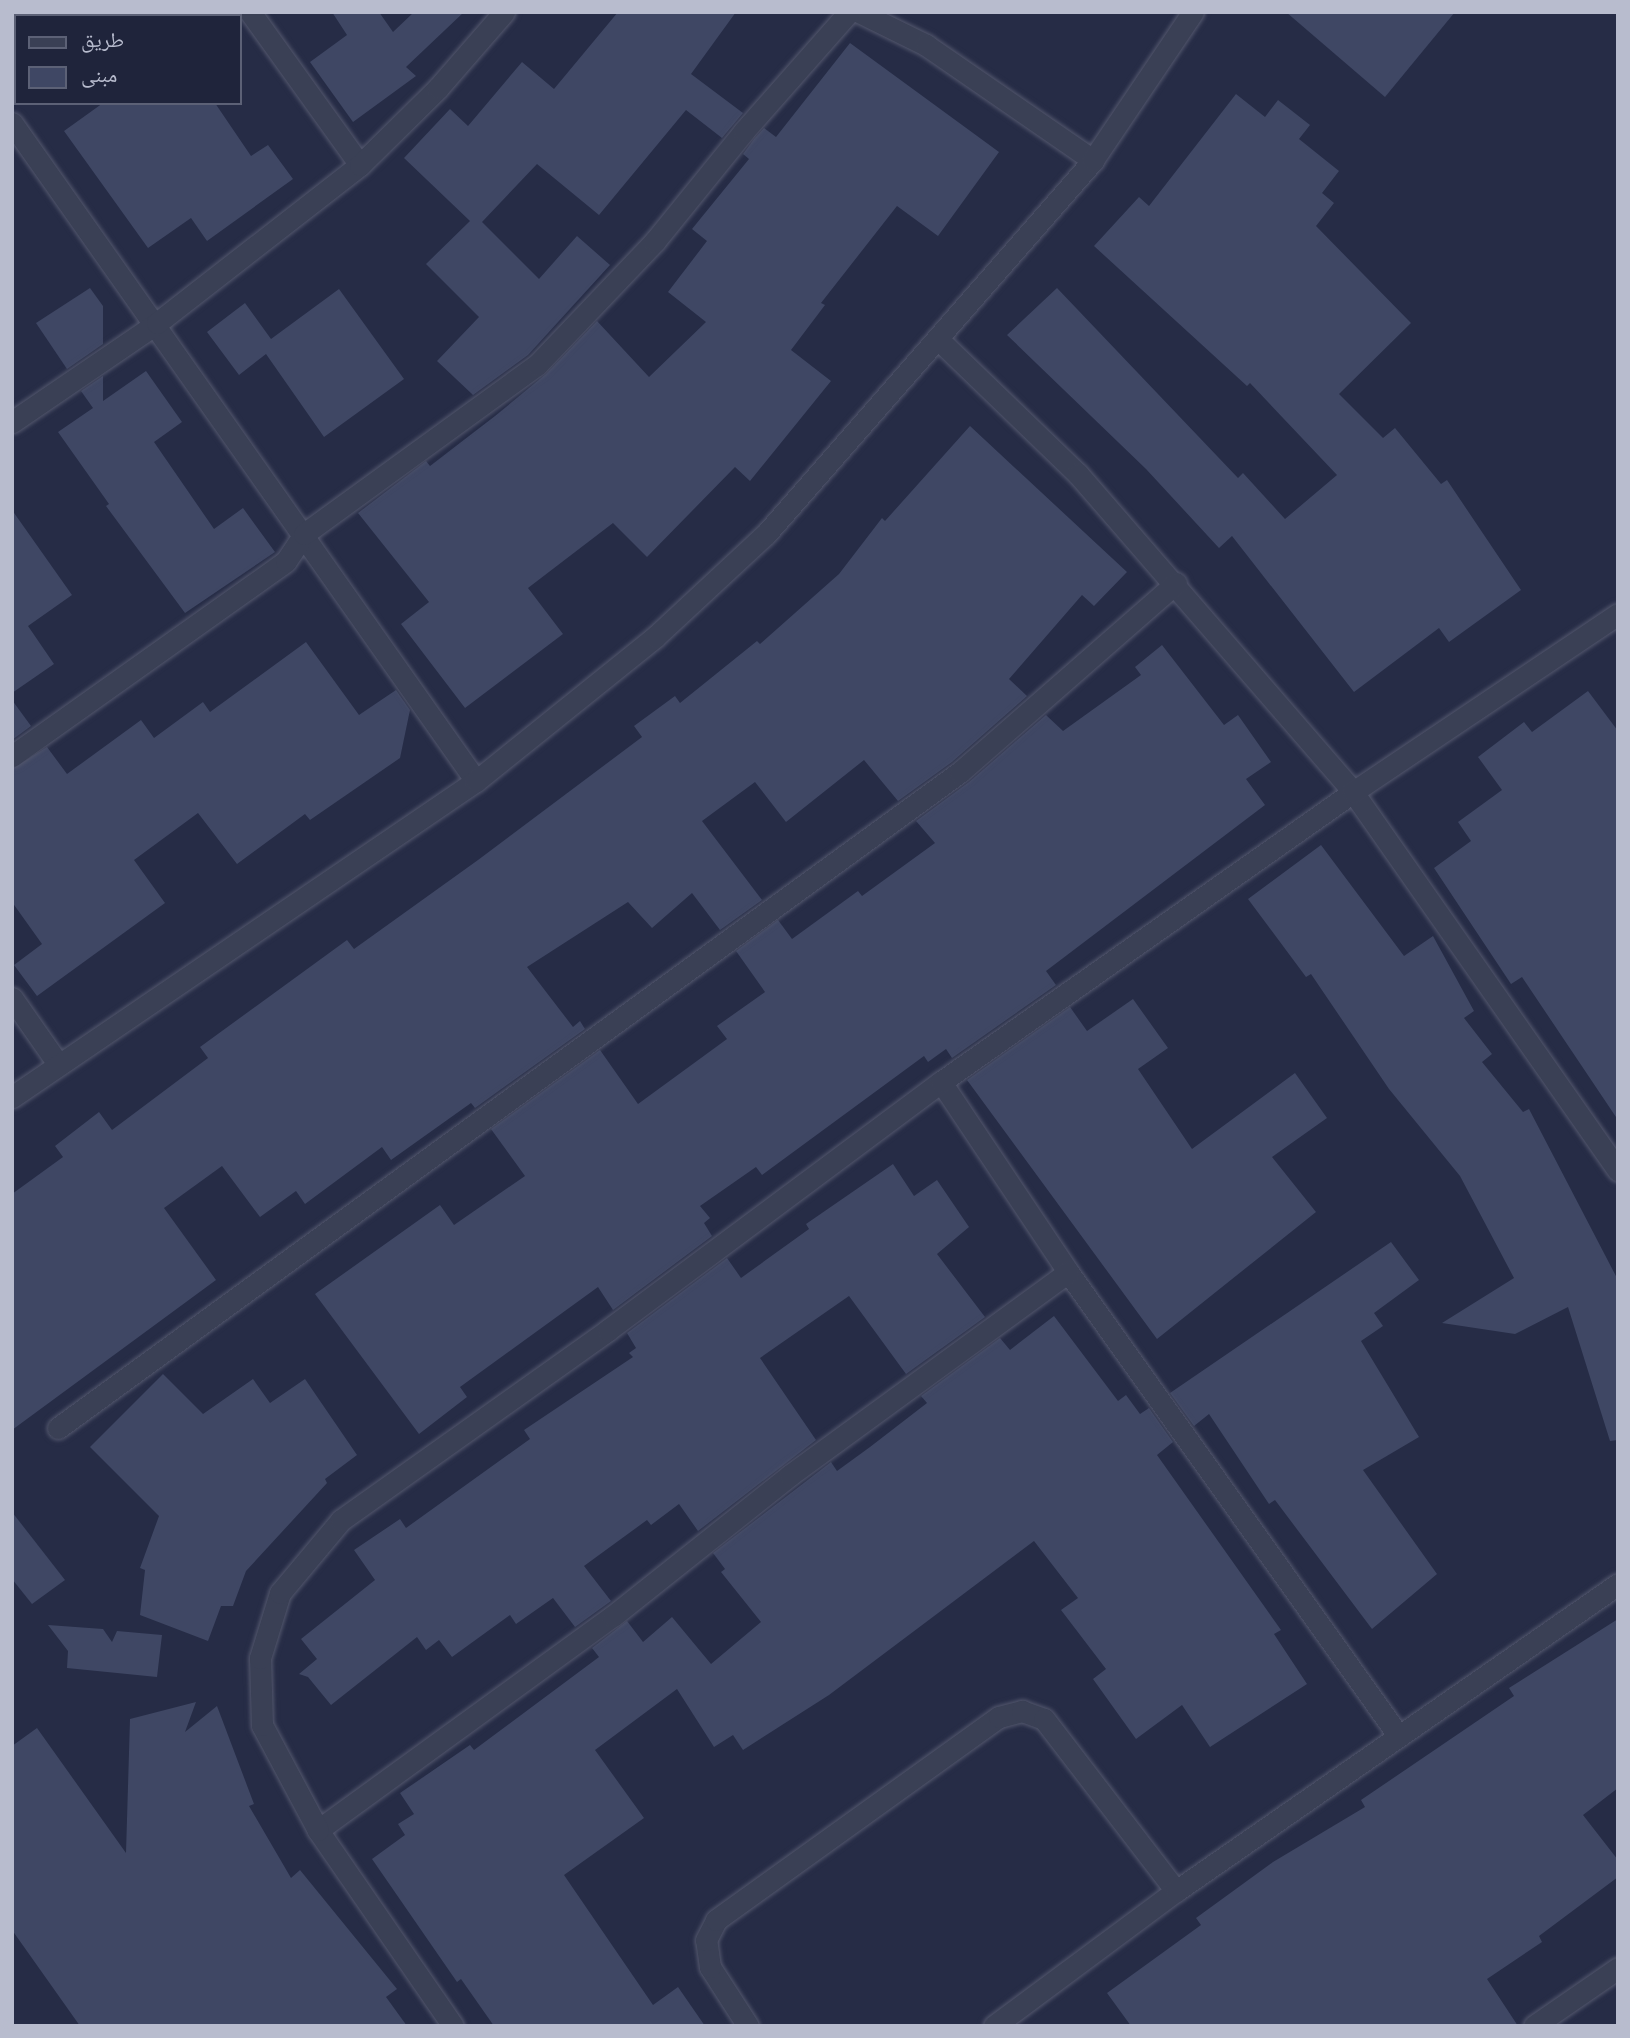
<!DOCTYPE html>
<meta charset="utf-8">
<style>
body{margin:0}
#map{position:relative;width:1630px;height:2038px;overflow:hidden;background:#262c46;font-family:"PT Sans","Noto Naskh Arabic",sans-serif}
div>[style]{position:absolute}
.building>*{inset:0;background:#3f4764}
.roads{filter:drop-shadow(0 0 2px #53576d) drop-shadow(0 0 2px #53576d)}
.street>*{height:21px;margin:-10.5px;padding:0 10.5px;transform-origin:10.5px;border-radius:10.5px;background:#3a4055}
span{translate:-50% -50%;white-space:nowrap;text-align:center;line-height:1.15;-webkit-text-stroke:5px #1f243b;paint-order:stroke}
.frame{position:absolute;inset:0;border:14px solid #b8bcce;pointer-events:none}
.legend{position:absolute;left:14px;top:14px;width:228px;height:91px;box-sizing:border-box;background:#1f243b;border:2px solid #5c6176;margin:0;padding:9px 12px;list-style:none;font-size:21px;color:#b8bcce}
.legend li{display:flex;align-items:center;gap:14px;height:35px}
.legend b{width:35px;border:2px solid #5c6176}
</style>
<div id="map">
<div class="building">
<i style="clip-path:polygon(332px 12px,379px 12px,393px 32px,414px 12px,464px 12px,406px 67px,416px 76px,353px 122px,310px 62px,347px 35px)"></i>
<i style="clip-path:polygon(618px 12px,736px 12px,691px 74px,743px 113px,722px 138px,686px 110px,599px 215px,537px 164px,482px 222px,539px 279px,577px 236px,610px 265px,528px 355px,473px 395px,437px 361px,479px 317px,426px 264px,470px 221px,404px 158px,450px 109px,468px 126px,522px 62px,554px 89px)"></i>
<i style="clip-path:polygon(1286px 12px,1455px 12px,1385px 97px)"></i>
<i style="clip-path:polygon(850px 43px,999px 152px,938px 236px,897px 206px,821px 303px,825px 305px,791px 350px,831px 381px,750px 481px,735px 467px,647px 557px,613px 523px,528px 588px,563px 634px,465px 708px,401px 624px,429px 602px,358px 513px,426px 461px,430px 466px,495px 416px,546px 374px,597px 321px,649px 377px,706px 322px,668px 292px,707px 241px,692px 229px,749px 159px,743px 154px,754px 139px,764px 128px,776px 137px)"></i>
<i style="clip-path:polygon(1236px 94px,1265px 117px,1278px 100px,1310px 125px,1299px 139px,1339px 171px,1322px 193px,1334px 203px,1316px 226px,1411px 323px,1339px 394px,1383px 438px,1395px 428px,1441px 484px,1447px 480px,1521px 590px,1449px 642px,1439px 628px,1354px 692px,1232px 536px,1219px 548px,1146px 469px,1007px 335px,1057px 288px,1238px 478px,1243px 473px,1285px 519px,1337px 475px,1250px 383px,1247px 386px,1094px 246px,1139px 197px,1149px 206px)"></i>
<i style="clip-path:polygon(103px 103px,215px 103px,251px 156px,268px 145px,293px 179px,207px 241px,191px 218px,148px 248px,64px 131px)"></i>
<i style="clip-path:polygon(90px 288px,103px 306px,103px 344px,67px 369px,36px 323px)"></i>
<i style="clip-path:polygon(339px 289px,404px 379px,324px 437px,266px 354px,239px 375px,207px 332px,245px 303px,271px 339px)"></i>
<i style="clip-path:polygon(146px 371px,182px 422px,154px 442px,214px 529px,243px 508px,275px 552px,185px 613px,106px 506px,109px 504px,58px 432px,93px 408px,81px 391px,103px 376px,103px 401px)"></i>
<i style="clip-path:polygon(970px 426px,1127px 572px,1094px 606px,1082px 595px,1009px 679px,1027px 696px,952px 762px,898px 801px,864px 760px,786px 822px,755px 782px,702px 821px,762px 900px,720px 930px,692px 893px,652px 928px,628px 902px,527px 967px,573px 1027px,580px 1021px,585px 1029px,475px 1108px,471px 1103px,391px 1160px,382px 1147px,305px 1204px,296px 1191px,260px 1217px,222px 1166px,164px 1208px,216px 1280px,12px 1430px,12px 1194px,63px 1157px,55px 1146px,99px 1112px,112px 1130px,208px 1058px,200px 1047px,347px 940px,354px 949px,478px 860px,642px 737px,634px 726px,675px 696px,680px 703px,757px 641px,760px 644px,839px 574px,882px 518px,885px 521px)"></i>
<i style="clip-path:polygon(12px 510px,72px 595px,28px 626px,54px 664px,12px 693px)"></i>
<i style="clip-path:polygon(306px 642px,359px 715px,396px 690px,410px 710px,400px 758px,310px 820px,305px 814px,237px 864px,198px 813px,134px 860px,165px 903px,37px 996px,14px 965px,42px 944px,12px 902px,12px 769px,47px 747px,67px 774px,141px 720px,154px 738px,203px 702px,210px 712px)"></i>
<i style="clip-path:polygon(1162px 645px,1224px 725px,1238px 715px,1271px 762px,1246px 779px,1265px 805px,1046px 971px,1056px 985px,952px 1058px,946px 1049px,928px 1062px,924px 1056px,762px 1175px,756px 1167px,700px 1206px,710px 1218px,704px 1223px,712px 1236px,613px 1310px,598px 1287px,460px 1387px,467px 1397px,419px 1434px,315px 1294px,440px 1205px,454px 1225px,525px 1176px,491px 1129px,600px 1050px,638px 1104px,727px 1039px,717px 1026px,765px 992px,736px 951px,778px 920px,792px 939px,858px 891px,862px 896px,935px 843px,916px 821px,969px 782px,1046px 715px,1063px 731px,1141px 675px,1135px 667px)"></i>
<i style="clip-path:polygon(1588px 691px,1618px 731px,1618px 1120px,1522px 977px,1511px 984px,1434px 868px,1471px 841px,1458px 822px,1502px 790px,1478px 757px,1524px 722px,1532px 732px)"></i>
<i style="clip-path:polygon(12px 700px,31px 726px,12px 740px)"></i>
<i style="clip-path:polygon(1321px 845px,1404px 956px,1433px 936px,1474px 1011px,1464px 1018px,1492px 1054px,1482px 1062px,1523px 1112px,1529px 1109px,1618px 1280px,1618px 1440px,1610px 1441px,1568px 1307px,1515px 1334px,1442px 1323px,1514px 1278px,1460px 1176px,1389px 1089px,1311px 974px,1306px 977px,1248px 899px)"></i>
<i style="clip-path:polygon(1133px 999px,1168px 1048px,1138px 1069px,1192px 1149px,1295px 1073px,1327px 1118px,1272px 1157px,1316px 1212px,1157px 1339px,967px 1080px,1070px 1007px,1087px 1031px)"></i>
<i style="clip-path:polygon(893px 1164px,914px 1196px,937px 1180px,969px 1227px,937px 1254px,985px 1317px,906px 1374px,849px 1296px,760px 1358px,816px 1440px,698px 1531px,679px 1504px,651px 1525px,647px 1520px,584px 1566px,611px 1601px,575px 1627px,553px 1598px,516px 1624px,510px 1615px,452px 1657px,439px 1640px,426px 1650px,417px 1637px,331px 1705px,308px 1677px,299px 1674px,317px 1659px,301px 1639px,375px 1580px,354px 1550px,400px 1519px,406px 1528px,530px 1439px,524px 1430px,633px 1357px,629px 1353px,636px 1348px,627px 1333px,727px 1258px,741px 1278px,809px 1229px,806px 1224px)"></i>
<i style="clip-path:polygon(1391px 1242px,1419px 1280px,1374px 1313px,1383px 1326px,1361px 1341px,1419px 1437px,1363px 1470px,1437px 1574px,1372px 1629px,1275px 1500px,1269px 1504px,1209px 1414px,1194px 1426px,1170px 1393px)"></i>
<i style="clip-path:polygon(1054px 1316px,1118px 1401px,1126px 1395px,1140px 1414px,1149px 1408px,1173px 1442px,1157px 1455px,1281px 1630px,1274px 1634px,1307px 1684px,1210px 1747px,1182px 1705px,1136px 1739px,1093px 1679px,1106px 1669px,1061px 1610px,1078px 1598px,1034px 1541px,829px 1695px,743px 1750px,733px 1735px,714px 1747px,677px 1689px,595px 1750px,644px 1818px,564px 1875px,653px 2005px,678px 1987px,705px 2026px,494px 2026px,461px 1979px,457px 1982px,372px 1859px,405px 1835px,398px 1824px,414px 1814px,400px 1793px,470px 1745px,474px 1750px,599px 1657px,592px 1648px,627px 1621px,643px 1642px,672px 1617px,711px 1664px,761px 1622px,721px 1572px,725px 1569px,713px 1553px,831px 1462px,837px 1471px,870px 1447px,927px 1403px,921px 1396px,1000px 1338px,1010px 1350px)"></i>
<i style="clip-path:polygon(163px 1374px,203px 1414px,253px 1379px,270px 1403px,305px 1379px,357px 1455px,325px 1479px,327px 1483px,246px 1571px,233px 1606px,221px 1606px,208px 1641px,140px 1615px,145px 1570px,140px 1568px,159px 1516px,90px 1447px)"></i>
<i style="clip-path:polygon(12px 1512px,65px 1580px,32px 1604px,12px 1579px)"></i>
<i style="clip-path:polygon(1618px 1619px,1618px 1788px,1583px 1815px,1618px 1860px,1618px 1877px,1539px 1936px,1542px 1942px,1487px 1979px,1518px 2026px,1131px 2026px,1107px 1993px,1201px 1925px,1196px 1918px,1273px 1862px,1365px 1807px,1361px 1800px,1514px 1696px,1509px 1688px)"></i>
<i style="clip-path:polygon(48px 1625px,103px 1629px,112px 1642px,117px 1631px,162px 1635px,157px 1677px,67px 1668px,68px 1651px)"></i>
<i style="clip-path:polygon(196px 1702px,185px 1732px,217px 1706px,254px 1804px,249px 1806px,291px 1878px,300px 1870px,397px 1989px,386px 1997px,407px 2026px,80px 2026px,12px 1930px,12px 1746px,37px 1728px,126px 1853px,130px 1719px)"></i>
</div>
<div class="roads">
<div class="street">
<i style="left:250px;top:12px;width:188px;rotate:54.3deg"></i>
<i style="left:859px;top:12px;width:75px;rotate:26.2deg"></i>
<i style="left:926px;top:45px;width:203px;rotate:34.6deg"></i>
<i style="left:12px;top:123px;width:805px;rotate:54.81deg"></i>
<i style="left:938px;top:339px;width:194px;rotate:44deg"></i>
<i style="left:1078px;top:474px;width:420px;rotate:49.1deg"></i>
<i style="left:1353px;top:792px;width:462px;rotate:55deg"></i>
<i style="left:12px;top:422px;width:176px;rotate:-34.3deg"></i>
<i style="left:157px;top:323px;width:257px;rotate:-37.9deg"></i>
<i style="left:360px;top:165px;width:110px;rotate:-44.6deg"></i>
<i style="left:438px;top:88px;width:101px;rotate:-49deg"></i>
<i style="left:12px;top:756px;width:336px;rotate:-35.4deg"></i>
<i style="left:286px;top:561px;width:32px;rotate:-56deg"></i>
<i style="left:304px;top:534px;width:288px;rotate:-36deg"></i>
<i style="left:537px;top:365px;width:171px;rotate:-46.4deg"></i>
<i style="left:655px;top:241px;width:141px;rotate:-51deg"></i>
<i style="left:744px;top:131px;width:159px;rotate:-48.6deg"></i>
<i style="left:12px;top:998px;width:80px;rotate:55.1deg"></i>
<i style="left:941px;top:1082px;width:229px;rotate:56.2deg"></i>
<i style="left:1068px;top:1272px;width:569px;rotate:54.52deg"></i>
<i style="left:12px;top:1097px;width:561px;rotate:-34.26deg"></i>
<i style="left:476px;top:781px;width:230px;rotate:-38.8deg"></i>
<i style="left:655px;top:637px;width:151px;rotate:-42.9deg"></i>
<i style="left:766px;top:534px;width:497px;rotate:-48.8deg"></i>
<i style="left:1093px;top:160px;width:179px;rotate:-56deg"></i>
<i style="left:58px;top:1428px;width:1115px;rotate:-36.03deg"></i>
<i style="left:960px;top:772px;width:287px;rotate:-41.2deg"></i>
<i style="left:318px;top:1830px;width:364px;rotate:-36deg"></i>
<i style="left:613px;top:1616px;width:226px;rotate:-38.5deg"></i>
<i style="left:790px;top:1475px;width:344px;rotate:-36.1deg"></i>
<i style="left:453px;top:2026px;width:238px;rotate:-124.6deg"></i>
<i style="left:318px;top:1830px;width:119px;rotate:-118.1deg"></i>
<i style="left:262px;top:1725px;width:67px;rotate:-91.7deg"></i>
<i style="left:260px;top:1658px;width:68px;rotate:-72.9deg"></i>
<i style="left:280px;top:1593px;width:95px;rotate:-50.1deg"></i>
<i style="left:341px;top:1520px;width:328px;rotate:-35.4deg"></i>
<i style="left:608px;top:1330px;width:415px;rotate:-36.7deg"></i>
<i style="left:941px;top:1082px;width:504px;rotate:-35.14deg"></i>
<i style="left:1353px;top:792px;width:319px;rotate:-33.9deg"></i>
<i style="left:748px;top:2026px;width:70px;rotate:-122.8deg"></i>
<i style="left:710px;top:1967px;width:27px;rotate:-98deg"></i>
<i style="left:706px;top:1940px;width:22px;rotate:-63deg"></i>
<i style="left:716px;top:1920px;width:348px;rotate:-35.7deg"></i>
<i style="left:999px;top:1717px;width:24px;rotate:-15deg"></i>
<i style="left:1022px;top:1711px;width:23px;rotate:20deg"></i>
<i style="left:1044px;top:1719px;width:217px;rotate:52.5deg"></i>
<i style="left:994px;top:2026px;width:227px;rotate:-36.6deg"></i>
<i style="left:1176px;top:1891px;width:538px;rotate:-34.78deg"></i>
<i style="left:1534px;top:2026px;width:102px;rotate:-34.6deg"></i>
</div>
</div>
<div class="frame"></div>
<ul class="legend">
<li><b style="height:9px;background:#3a4055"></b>طريق</li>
<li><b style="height:19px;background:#3f4764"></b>مبنى</li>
</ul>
</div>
